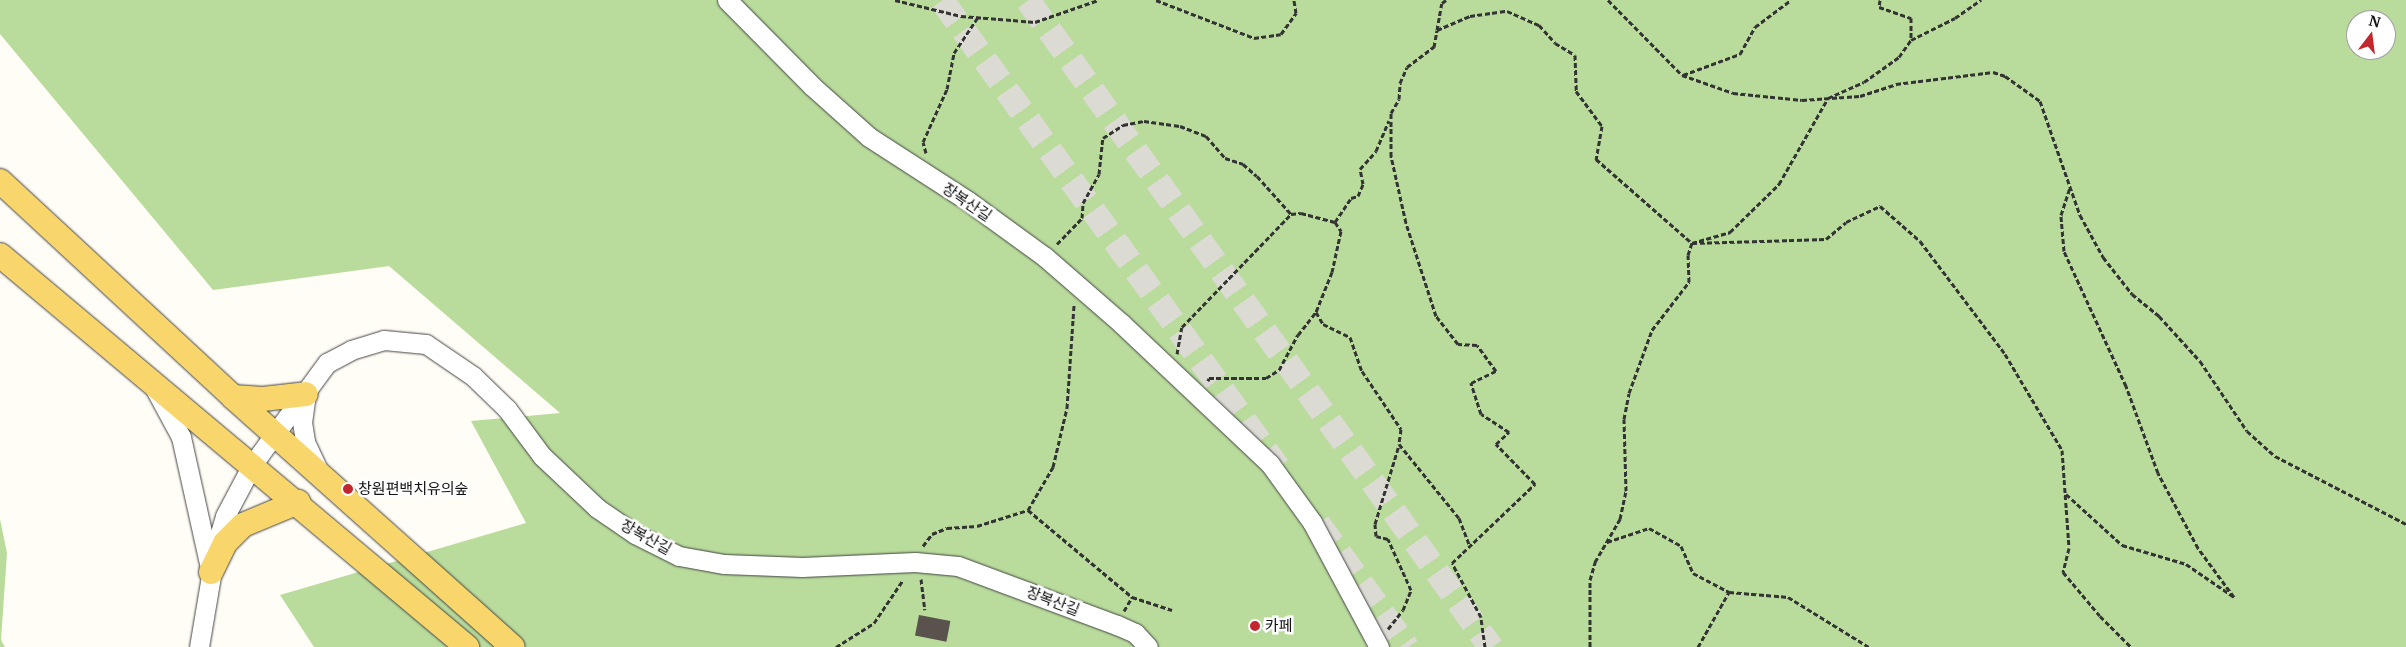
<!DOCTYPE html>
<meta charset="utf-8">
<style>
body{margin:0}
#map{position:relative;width:2406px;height:647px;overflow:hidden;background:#fffdf5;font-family:Merriweather,"Noto Sans KR",serif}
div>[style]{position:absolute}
.forest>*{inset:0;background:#b9dc9c}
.building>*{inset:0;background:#5a524d;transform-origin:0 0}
.trunk-tunnel>*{height:25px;margin-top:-12.5px;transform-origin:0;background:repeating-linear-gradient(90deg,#dbdad3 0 25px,transparent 0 37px)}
.path>*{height:3px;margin-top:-1.5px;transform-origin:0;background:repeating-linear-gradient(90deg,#333 0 5px,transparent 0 7.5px)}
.roads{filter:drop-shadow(0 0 1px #444) drop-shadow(0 0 1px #444)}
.tertiary>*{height:19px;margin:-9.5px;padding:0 9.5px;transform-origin:9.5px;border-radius:9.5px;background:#fff}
.primary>*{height:24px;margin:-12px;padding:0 12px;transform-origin:12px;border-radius:12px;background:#f9d66b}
.dots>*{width:14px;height:14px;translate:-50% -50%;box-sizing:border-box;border:2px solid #fff;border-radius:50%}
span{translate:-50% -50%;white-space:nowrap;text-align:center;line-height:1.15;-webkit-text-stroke:5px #fff;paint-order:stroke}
.street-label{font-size:15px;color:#111}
.poi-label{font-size:15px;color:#111}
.left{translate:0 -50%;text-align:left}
.north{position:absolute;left:2346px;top:10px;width:50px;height:50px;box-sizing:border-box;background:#fff;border:1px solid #a0a0a0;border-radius:50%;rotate:15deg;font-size:14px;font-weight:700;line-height:20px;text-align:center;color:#111}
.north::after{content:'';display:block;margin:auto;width:18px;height:22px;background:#c4262e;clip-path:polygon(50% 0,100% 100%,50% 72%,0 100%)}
</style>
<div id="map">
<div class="forest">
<i style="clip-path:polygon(evenodd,0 0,2406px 0,2406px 647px,314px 647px,280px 595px,526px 523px,471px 421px,560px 413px,389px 266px,213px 290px,0 34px,0 0,2356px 20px,2386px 20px,2386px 50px,2356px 50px,2356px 20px)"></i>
<i style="clip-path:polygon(0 519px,7px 553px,1px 640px,5px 647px,0 647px)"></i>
</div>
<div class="building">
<i style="left:919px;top:615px;width:32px;height:21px;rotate:11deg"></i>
</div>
<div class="trunk-tunnel">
<i style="left:942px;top:0;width:575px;rotate:54.27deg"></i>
<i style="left:1028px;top:0;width:796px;rotate:54.41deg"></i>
<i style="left:1318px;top:523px;width:153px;rotate:54.3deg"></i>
</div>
<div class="path">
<i style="left:895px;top:0;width:68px;rotate:13.6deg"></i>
<i style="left:961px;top:16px;width:74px;rotate:4.6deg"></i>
<i style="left:1035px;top:22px;width:67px;rotate:-19.2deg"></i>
<i style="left:1156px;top:0;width:105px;rotate:21.2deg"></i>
<i style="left:1254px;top:38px;width:27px;rotate:-8deg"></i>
<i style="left:1281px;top:34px;width:26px;rotate:-54deg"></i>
<i style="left:1296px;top:13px;width:13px;rotate:-99deg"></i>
<i style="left:1608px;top:0;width:105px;rotate:45.4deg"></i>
<i style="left:1682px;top:75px;width:54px;rotate:19.4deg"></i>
<i style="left:1733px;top:93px;width:69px;rotate:5.8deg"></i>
<i style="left:1802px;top:100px;width:58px;rotate:-3.9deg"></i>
<i style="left:1860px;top:96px;width:38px;rotate:-18deg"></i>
<i style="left:1896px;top:84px;width:98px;rotate:-7.1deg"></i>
<i style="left:1993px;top:72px;width:13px;rotate:18deg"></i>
<i style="left:2005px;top:76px;width:43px;rotate:35.5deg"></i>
<i style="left:2040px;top:101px;width:121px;rotate:70.7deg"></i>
<i style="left:2080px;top:215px;width:48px;rotate:61.3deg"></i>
<i style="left:2103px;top:257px;width:47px;rotate:51.9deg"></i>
<i style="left:2132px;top:294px;width:35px;rotate:39deg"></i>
<i style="left:2159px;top:316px;width:61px;rotate:47.7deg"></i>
<i style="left:2200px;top:361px;width:84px;rotate:56.1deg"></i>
<i style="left:2247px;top:431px;width:38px;rotate:42deg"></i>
<i style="left:2275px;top:456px;width:148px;rotate:27.4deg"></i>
<i style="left:1880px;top:0;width:7px;rotate:98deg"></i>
<i style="left:1879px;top:7px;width:34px;rotate:19deg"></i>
<i style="left:1911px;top:18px;width:22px;rotate:90deg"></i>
<i style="left:1437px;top:30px;width:27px;rotate:-80deg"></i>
<i style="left:1442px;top:3px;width:5px;rotate:-37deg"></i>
<i style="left:1683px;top:75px;width:61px;rotate:-20.2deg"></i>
<i style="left:1740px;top:54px;width:31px;rotate:-61deg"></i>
<i style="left:1755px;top:27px;width:45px;rotate:-36.9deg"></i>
<i style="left:926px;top:153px;width:11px;rotate:-105deg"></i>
<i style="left:923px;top:142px;width:58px;rotate:-65.6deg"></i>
<i style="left:947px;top:89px;width:37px;rotate:-79deg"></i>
<i style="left:954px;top:53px;width:43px;rotate:-56.3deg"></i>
<i style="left:1335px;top:222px;width:11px;rotate:56deg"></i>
<i style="left:1341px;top:231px;width:42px;rotate:102.4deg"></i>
<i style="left:1332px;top:272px;width:43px;rotate:111.8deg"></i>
<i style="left:1316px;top:312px;width:14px;rotate:60deg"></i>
<i style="left:1323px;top:324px;width:30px;rotate:26deg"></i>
<i style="left:1350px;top:337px;width:36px;rotate:71deg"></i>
<i style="left:1362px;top:371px;width:70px;rotate:56.1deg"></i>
<i style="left:1401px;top:429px;width:15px;rotate:98deg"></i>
<i style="left:1399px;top:444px;width:95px;rotate:51deg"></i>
<i style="left:1459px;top:518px;width:30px;rotate:69deg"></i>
<i style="left:1057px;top:244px;width:36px;rotate:-46deg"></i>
<i style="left:1082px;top:218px;width:15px;rotate:-86deg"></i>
<i style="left:1083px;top:203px;width:33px;rotate:-61deg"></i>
<i style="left:1099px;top:174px;width:36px;rotate:-84deg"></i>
<i style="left:1103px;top:138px;width:24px;rotate:-33deg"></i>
<i style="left:1123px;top:125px;width:21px;rotate:-11deg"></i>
<i style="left:1144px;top:121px;width:36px;rotate:8deg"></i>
<i style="left:1180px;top:126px;width:28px;rotate:21deg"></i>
<i style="left:1206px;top:136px;width:29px;rotate:49deg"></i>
<i style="left:1225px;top:158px;width:19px;rotate:18deg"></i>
<i style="left:1243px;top:164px;width:18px;rotate:41deg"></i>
<i style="left:1257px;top:176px;width:51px;rotate:48.2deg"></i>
<i style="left:1177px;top:354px;width:27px;rotate:-80deg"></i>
<i style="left:1182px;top:327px;width:157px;rotate:-46deg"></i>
<i style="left:1291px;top:214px;width:10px;rotate:-6deg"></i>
<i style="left:1301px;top:213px;width:35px;rotate:15deg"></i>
<i style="left:1335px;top:222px;width:29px;rotate:-56deg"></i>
<i style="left:1351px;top:198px;width:7px;rotate:-16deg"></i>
<i style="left:1358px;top:196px;width:13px;rotate:-67deg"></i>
<i style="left:1363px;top:184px;width:15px;rotate:-101deg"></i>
<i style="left:1360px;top:169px;width:24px;rotate:-48deg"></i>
<i style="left:1376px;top:151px;width:33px;rotate:-67deg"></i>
<i style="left:1208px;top:381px;width:3px;rotate:-72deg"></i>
<i style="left:1209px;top:378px;width:57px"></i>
<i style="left:1266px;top:378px;width:15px;rotate:-32deg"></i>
<i style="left:1279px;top:370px;width:40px;rotate:-62deg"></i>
<i style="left:1298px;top:335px;width:29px;rotate:-52deg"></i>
<i style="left:2066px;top:494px;width:76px;rotate:42.3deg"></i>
<i style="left:2122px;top:545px;width:67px;rotate:16.5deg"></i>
<i style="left:2186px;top:564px;width:58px;rotate:34.5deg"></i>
<i style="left:2234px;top:597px;width:61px;rotate:-126.3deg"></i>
<i style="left:2198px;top:548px;width:85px;rotate:-118.1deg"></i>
<i style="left:2158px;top:473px;width:93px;rotate:-110.2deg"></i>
<i style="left:2126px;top:386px;width:149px;rotate:-114.7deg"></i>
<i style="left:2064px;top:251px;width:36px;rotate:-95deg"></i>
<i style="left:2061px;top:215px;width:29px;rotate:-72deg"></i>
<i style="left:1028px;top:510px;width:136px;rotate:39.9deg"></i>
<i style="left:1132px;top:597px;width:42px;rotate:18deg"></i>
<i style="left:1607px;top:542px;width:44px;rotate:-18.4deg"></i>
<i style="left:1649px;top:528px;width:37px;rotate:29deg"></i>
<i style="left:1681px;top:546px;width:30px;rotate:66deg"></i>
<i style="left:1693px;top:573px;width:41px;rotate:27.8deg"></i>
<i style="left:1729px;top:592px;width:59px;rotate:4.8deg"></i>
<i style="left:1788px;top:597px;width:95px;rotate:31.7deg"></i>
<i style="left:923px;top:546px;width:15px;rotate:-53deg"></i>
<i style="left:932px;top:534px;width:16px;rotate:-22deg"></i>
<i style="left:947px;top:528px;width:30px;rotate:-4deg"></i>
<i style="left:977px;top:526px;width:53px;rotate:-17.4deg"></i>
<i style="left:1028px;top:510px;width:50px;rotate:-59.8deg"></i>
<i style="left:1053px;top:467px;width:61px;rotate:-76.7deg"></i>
<i style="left:1067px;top:408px;width:103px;rotate:-86.1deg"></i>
<i style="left:921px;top:579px;width:31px;rotate:83deg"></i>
<i style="left:1124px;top:611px;width:16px;rotate:-60deg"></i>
<i style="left:1388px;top:629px;width:24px;rotate:-52deg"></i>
<i style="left:1403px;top:610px;width:22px;rotate:-68deg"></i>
<i style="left:1411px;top:590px;width:56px;rotate:-114.3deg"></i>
<i style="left:1388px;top:539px;width:12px;rotate:-166deg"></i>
<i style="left:1376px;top:536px;width:12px;rotate:-95deg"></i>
<i style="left:1375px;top:524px;width:83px;rotate:-73.1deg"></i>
<i style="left:836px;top:647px;width:45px;rotate:-32.3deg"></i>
<i style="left:874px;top:623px;width:52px;rotate:-56deg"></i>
<i style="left:1485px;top:647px;width:30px;rotate:-98deg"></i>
<i style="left:1481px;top:617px;width:61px;rotate:-118.2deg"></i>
<i style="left:1452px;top:563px;width:115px;rotate:-43.6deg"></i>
<i style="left:1535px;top:484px;width:56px;rotate:-134.3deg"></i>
<i style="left:1496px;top:444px;width:18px;rotate:-43deg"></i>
<i style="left:1509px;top:432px;width:33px;rotate:-147deg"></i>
<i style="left:1481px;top:414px;width:33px;rotate:-108deg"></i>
<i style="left:1471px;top:383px;width:28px;rotate:-26deg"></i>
<i style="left:1496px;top:371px;width:32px;rotate:-126deg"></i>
<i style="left:1477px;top:345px;width:19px;rotate:-177deg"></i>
<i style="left:1458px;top:344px;width:36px;rotate:-128deg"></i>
<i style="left:1436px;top:316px;width:98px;rotate:-107.9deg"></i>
<i style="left:1406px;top:223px;width:69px;rotate:-102.6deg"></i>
<i style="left:1391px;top:156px;width:43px;rotate:-90deg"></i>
<i style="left:1391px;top:113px;width:16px;rotate:-60deg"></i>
<i style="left:1399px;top:99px;width:16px;rotate:-86deg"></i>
<i style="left:1400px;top:83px;width:17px;rotate:-66deg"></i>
<i style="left:1407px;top:67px;width:34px;rotate:-37deg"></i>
<i style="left:1434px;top:47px;width:17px;rotate:-80deg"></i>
<i style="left:1437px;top:30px;width:36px;rotate:-23deg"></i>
<i style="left:1470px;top:16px;width:37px;rotate:-8deg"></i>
<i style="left:1507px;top:11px;width:35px;rotate:24deg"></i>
<i style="left:1539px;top:25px;width:24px;rotate:48deg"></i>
<i style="left:1555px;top:43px;width:23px;rotate:31deg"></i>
<i style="left:1575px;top:55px;width:36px;rotate:88deg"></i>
<i style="left:1576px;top:91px;width:44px;rotate:53.4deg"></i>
<i style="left:1602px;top:126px;width:34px;rotate:100deg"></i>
<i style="left:1596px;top:159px;width:128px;rotate:41.2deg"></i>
<i style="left:1692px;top:243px;width:134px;rotate:-1.7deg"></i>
<i style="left:1826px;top:239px;width:26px;rotate:-40deg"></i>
<i style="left:1846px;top:222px;width:38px;rotate:-25deg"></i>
<i style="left:1880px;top:206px;width:53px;rotate:41.2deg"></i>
<i style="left:1920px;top:241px;width:141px;rotate:53deg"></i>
<i style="left:2005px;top:354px;width:112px;rotate:59.3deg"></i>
<i style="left:2062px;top:450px;width:98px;rotate:85.9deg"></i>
<i style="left:2069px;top:548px;width:25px;rotate:104deg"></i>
<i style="left:2063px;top:572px;width:57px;rotate:49.9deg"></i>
<i style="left:2100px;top:616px;width:44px;rotate:45deg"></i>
<i style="left:1590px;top:647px;width:67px;rotate:-90deg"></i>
<i style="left:1590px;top:580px;width:19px;rotate:-74deg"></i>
<i style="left:1595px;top:562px;width:50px;rotate:-59.8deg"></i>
<i style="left:1620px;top:519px;width:29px;rotate:-78deg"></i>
<i style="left:1626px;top:491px;width:72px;rotate:-91.6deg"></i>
<i style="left:1624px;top:419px;width:26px;rotate:-79deg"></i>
<i style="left:1629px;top:393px;width:67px;rotate:-69.9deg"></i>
<i style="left:1652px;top:330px;width:61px;rotate:-52.4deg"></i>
<i style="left:1689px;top:282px;width:27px;rotate:-92deg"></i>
<i style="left:1688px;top:255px;width:13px;rotate:-72deg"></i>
<i style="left:1692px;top:243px;width:40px;rotate:-16deg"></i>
<i style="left:1730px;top:232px;width:69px;rotate:-44.4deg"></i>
<i style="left:1779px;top:184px;width:99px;rotate:-60.3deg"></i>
<i style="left:1828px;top:98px;width:39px;rotate:-24deg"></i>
<i style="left:1864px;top:82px;width:43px;rotate:-35.5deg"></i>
<i style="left:1899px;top:57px;width:21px;rotate:-55deg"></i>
<i style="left:1911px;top:40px;width:49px;rotate:-26.6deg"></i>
<i style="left:1955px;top:18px;width:32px;rotate:-35deg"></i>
<i style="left:1698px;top:647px;width:63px;rotate:-60.6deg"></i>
</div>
<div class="roads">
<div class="tertiary">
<i style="left:727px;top:0;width:121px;rotate:45.3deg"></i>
<i style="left:812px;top:86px;width:76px;rotate:41.8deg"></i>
<i style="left:869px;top:137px;width:118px;rotate:32.9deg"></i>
<i style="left:968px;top:201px;width:95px;rotate:36deg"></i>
<i style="left:1045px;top:257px;width:102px;rotate:41deg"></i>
<i style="left:1122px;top:324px;width:204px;rotate:43.4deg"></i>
<i style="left:1270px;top:464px;width:72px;rotate:54.1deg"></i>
<i style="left:1312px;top:522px;width:142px;rotate:61.8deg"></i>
<i style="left:154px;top:387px;width:57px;rotate:61.6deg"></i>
<i style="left:181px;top:437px;width:129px;rotate:77.5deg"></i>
<i style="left:306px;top:394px;width:28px;rotate:98deg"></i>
<i style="left:302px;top:422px;width:20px;rotate:81deg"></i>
<i style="left:305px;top:442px;width:31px;rotate:65deg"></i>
<i style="left:199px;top:647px;width:102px;rotate:-80.4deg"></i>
<i style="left:216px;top:546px;width:31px;rotate:-73deg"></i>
<i style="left:225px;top:516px;width:58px;rotate:-62.1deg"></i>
<i style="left:252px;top:465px;width:127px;rotate:-53.7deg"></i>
<i style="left:327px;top:363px;width:27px;rotate:-28deg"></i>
<i style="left:351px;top:350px;width:34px;rotate:-17deg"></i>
<i style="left:384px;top:340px;width:42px;rotate:5.4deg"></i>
<i style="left:426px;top:344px;width:57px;rotate:34.2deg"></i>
<i style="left:473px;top:376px;width:47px;rotate:44.1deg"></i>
<i style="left:507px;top:409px;width:59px;rotate:53.3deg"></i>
<i style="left:542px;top:456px;width:76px;rotate:43.4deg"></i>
<i style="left:597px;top:508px;width:46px;rotate:34.4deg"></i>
<i style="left:635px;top:534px;width:49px;rotate:26.6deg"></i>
<i style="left:679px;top:556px;width:46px;rotate:10.1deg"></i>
<i style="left:724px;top:564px;width:78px;rotate:2.2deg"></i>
<i style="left:802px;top:567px;width:113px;rotate:-2.5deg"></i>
<i style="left:915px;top:562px;width:43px;rotate:5.3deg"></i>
<i style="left:958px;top:566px;width:170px;rotate:20.4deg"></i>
<i style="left:1117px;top:625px;width:20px;rotate:24deg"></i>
<i style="left:1135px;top:633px;width:19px;rotate:47deg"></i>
</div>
<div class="primary">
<i style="left:0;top:181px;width:318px;rotate:42.8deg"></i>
<i style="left:233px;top:397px;width:375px;rotate:41.8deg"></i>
<i style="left:0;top:255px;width:610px;rotate:40.01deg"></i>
<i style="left:233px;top:397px;width:30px;rotate:4deg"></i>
<i style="left:263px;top:399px;width:43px;rotate:-6.6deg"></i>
<i style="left:211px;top:572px;width:32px;rotate:-64deg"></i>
<i style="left:225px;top:543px;width:25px;rotate:-45deg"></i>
<i style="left:243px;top:525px;width:60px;rotate:-22.7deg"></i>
</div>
</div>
<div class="dots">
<i style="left:348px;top:489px;background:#c4262e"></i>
<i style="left:1255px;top:626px;background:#c4262e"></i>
</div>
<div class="street-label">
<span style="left:967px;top:202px;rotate:34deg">장복산길</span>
<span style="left:646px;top:537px;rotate:29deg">장복산길</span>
<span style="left:1053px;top:601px;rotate:21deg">장복산길</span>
</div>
<div class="poi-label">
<span class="left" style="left:358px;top:489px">창원편백치유의숲</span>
<span class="left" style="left:1265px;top:626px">카페</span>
</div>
<div class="north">N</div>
</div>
